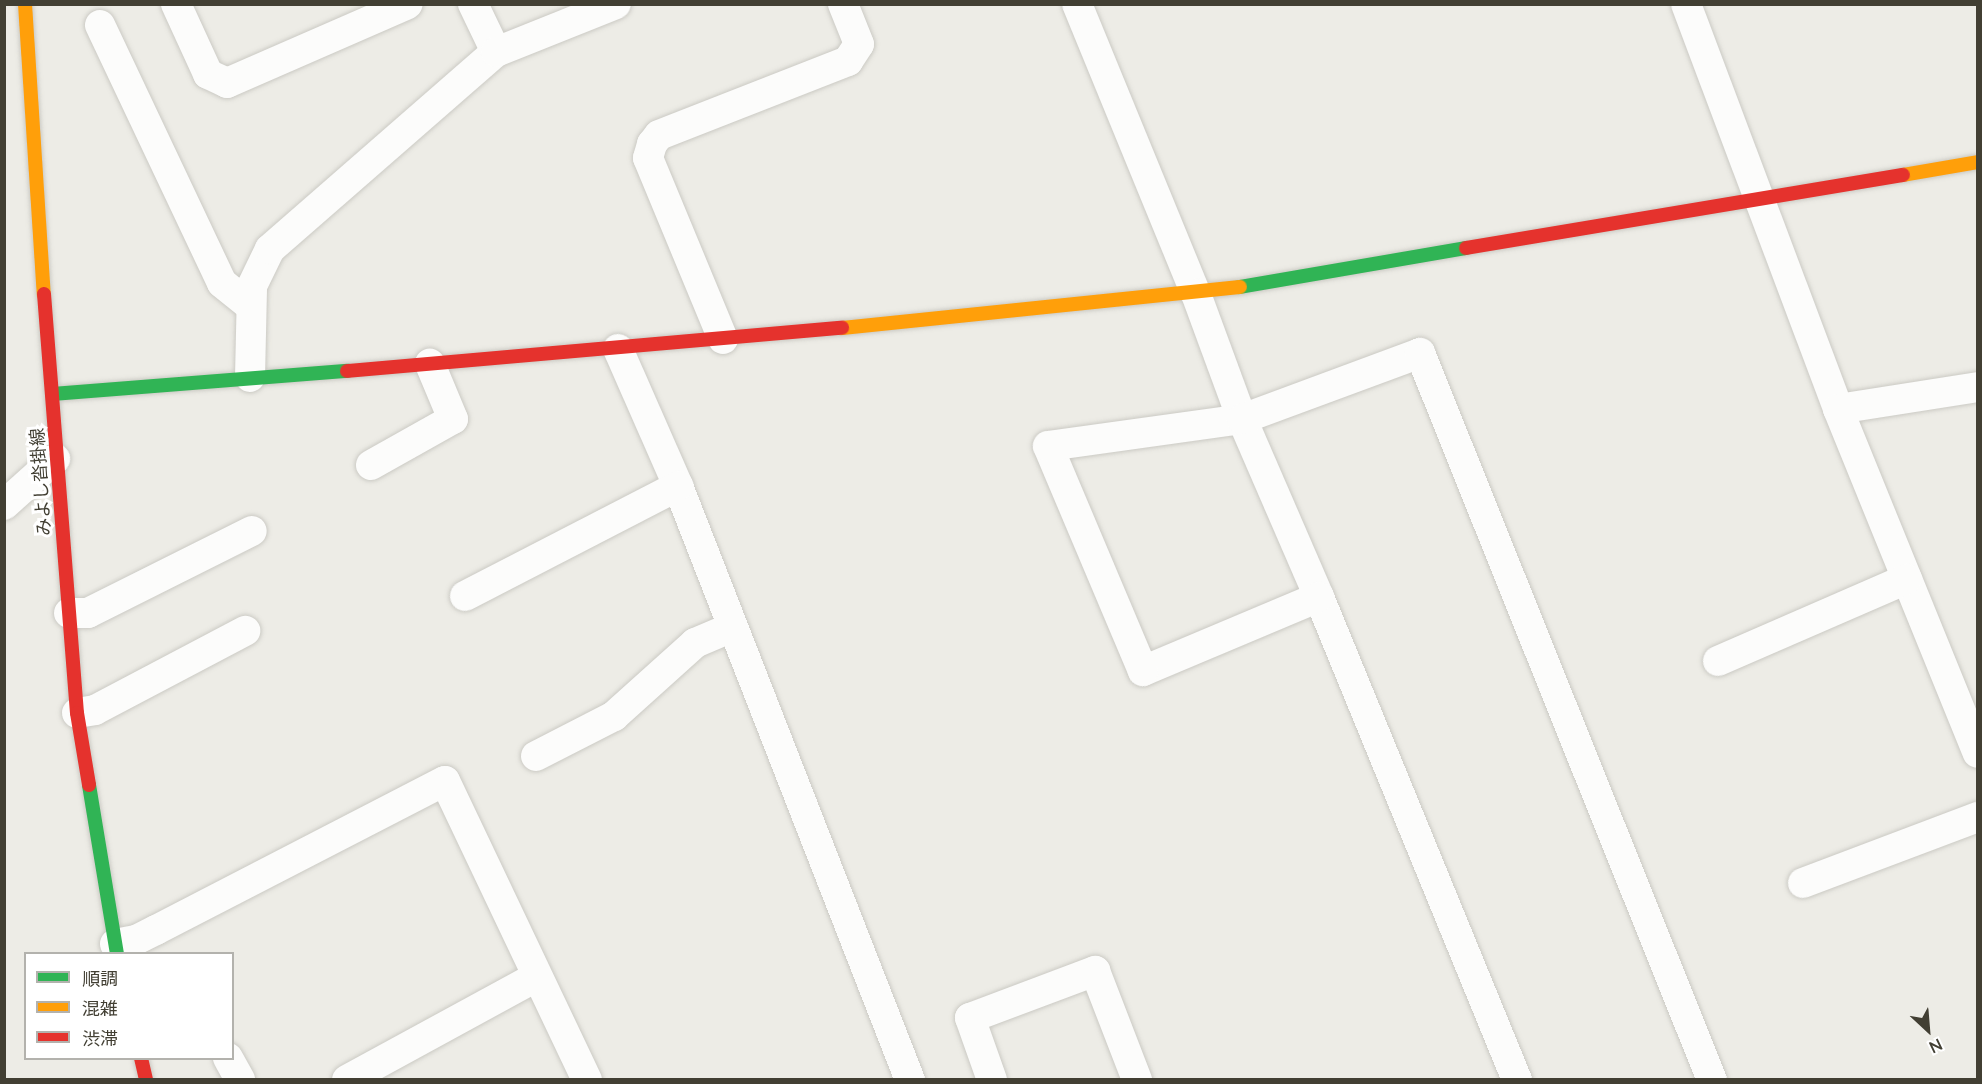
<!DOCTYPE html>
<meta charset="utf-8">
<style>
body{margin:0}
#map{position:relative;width:1982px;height:1084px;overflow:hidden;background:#edece6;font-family:Lato,"Noto Sans JP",sans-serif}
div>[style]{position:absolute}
.roads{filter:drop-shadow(0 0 2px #cbcac4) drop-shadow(0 0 2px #cbcac4)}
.street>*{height:30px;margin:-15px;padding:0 15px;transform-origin:15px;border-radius:15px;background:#fcfcfb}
.fast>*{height:14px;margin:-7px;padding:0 7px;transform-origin:7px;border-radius:7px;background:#30b455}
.slow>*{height:14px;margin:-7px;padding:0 7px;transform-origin:7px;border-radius:7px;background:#ff9f0a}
.jam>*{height:14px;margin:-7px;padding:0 7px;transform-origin:7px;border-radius:7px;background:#e5322d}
span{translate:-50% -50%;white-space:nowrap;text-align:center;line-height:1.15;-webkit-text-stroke:6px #fff;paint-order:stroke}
.street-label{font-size:18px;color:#423f33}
.frame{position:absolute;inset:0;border:6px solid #423f33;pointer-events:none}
.legend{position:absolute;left:24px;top:952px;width:210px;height:108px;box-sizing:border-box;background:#fff;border:2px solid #b3b2ad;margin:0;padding:8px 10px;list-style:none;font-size:18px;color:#423f33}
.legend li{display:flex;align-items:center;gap:12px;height:30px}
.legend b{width:30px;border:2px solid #b3b2ad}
.north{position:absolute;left:1898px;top:1000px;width:60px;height:60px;-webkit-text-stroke:4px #fff;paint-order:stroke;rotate:154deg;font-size:16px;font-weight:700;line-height:24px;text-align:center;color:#423f33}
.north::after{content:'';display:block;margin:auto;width:21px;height:27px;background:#423f33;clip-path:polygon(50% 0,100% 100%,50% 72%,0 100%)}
</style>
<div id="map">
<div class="roads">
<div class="street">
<i style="left:176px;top:4px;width:77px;rotate:65.4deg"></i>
<i style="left:208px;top:74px;width:21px;rotate:25deg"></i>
<i style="left:227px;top:83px;width:197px;rotate:-23.6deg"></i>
<i style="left:473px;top:4px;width:53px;rotate:64.4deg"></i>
<i style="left:1077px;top:4px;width:313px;rotate:67.7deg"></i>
<i style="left:1196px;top:294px;width:133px;rotate:69.8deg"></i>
<i style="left:1242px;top:419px;width:194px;rotate:66.6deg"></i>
<i style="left:1319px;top:597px;width:522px;rotate:67.71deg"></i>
<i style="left:1686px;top:4px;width:433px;rotate:69.4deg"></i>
<i style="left:1838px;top:409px;width:371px;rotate:67.9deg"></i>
<i style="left:100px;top:25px;width:285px;rotate:64.7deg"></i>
<i style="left:222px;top:283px;width:36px;rotate:39deg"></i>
<i style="left:723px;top:339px;width:196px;rotate:-112.5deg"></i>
<i style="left:648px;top:158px;width:15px;rotate:-74deg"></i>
<i style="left:652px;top:144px;width:11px;rotate:-52deg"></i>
<i style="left:659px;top:135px;width:203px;rotate:-21.4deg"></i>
<i style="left:848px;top:61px;width:20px;rotate:-57deg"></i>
<i style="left:859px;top:44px;width:43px;rotate:-111.8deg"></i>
<i style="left:618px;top:349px;width:150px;rotate:66.3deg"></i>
<i style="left:678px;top:486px;width:638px;rotate:68.67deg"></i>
<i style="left:250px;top:377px;width:91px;rotate:-88.7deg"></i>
<i style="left:252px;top:286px;width:41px;rotate:-64.1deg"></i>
<i style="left:270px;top:249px;width:300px;rotate:-41.1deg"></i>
<i style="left:496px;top:52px;width:129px;rotate:-21.8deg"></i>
<i style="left:1838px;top:409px;width:142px;rotate:-8.9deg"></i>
<i style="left:371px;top:465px;width:94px;rotate:-29.3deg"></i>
<i style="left:453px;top:419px;width:60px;rotate:-112.7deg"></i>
<i style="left:4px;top:505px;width:69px;rotate:-42deg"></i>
<i style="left:465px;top:596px;width:240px;rotate:-27.3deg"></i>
<i style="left:1319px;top:597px;width:191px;rotate:157.2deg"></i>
<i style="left:1143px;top:671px;width:244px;rotate:-112.9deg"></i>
<i style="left:1048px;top:446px;width:196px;rotate:-7.9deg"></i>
<i style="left:1242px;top:419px;width:190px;rotate:-20.3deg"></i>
<i style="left:1420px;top:353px;width:783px;rotate:68.12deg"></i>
<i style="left:69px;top:613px;width:19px"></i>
<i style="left:88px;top:613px;width:183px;rotate:-26.6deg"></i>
<i style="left:1718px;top:661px;width:206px;rotate:-23.5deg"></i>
<i style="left:77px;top:713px;width:18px;rotate:-9deg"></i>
<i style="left:95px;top:710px;width:170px;rotate:-27.8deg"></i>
<i style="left:536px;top:756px;width:88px;rotate:-27.1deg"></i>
<i style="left:614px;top:716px;width:109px;rotate:-42deg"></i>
<i style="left:695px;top:643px;width:39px;rotate:-23deg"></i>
<i style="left:1803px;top:883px;width:187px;rotate:-20.7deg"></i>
<i style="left:115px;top:944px;width:21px;rotate:-11deg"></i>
<i style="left:136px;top:940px;width:22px;rotate:-27deg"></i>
<i style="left:156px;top:930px;width:325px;rotate:-27.3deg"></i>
<i style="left:445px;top:781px;width:331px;rotate:64.6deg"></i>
<i style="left:228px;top:1058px;width:25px;rotate:61deg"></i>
<i style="left:347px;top:1080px;width:215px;rotate:-28.6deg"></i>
<i style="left:992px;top:1080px;width:66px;rotate:-109.5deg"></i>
<i style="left:970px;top:1018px;width:134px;rotate:-20.6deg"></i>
<i style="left:1095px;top:971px;width:117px;rotate:68.9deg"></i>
</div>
<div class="fast">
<i style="left:1240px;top:287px;width:229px;rotate:-9.8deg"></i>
<i style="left:53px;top:394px;width:295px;rotate:-4.5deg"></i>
<i style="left:89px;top:785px;width:171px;rotate:80.6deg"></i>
</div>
<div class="slow">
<i style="left:25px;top:4px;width:291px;rotate:86.3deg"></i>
<i style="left:1903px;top:175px;width:76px;rotate:-9.8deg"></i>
<i style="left:842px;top:328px;width:400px;rotate:-5.9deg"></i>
</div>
<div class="jam">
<i style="left:1466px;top:248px;width:443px;rotate:-9.5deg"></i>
<i style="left:44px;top:294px;width:420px;rotate:85.5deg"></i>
<i style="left:77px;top:713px;width:73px;rotate:80.5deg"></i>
<i style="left:347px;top:371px;width:497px;rotate:-5deg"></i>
<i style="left:141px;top:1058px;width:23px;rotate:77deg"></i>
</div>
</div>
<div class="street-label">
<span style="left:40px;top:482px;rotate:-94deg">みよし沓掛線</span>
</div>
<div class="frame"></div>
<ul class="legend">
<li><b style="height:8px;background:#30b455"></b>順調</li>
<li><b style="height:8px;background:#ff9f0a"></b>混雑</li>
<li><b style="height:8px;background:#e5322d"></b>渋滞</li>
</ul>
<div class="north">N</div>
</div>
